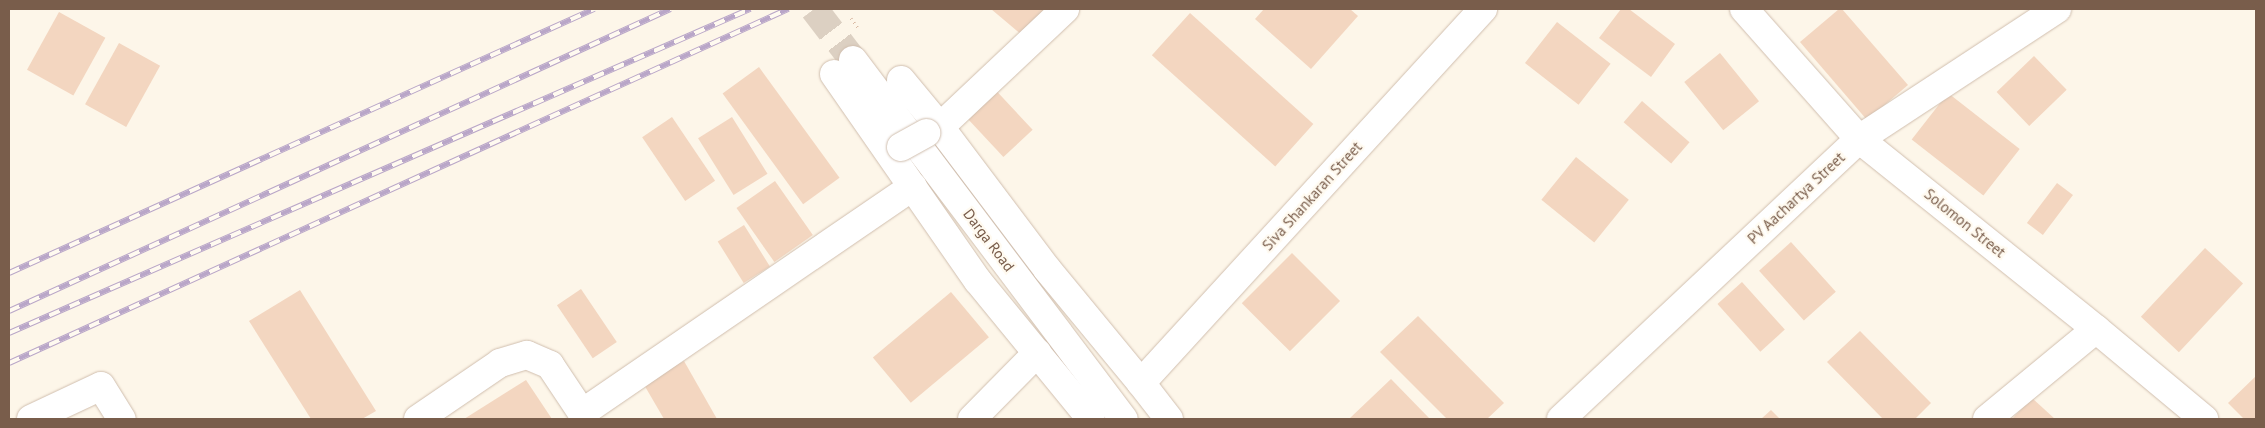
<!DOCTYPE html>
<style>
body{margin:0}
#map{position:relative;width:2265px;height:428px;overflow:hidden;background:#fdf6e9;font-family:"PT Sans",sans-serif}
div>[style]{position:absolute}
.building>*{inset:0;background:#f3d6c0;transform-origin:0 0}
.secondary-tunnel>*{height:28px;margin-top:-14px;transform-origin:0;background:repeating-linear-gradient(90deg,#dcd0c2 0 28px,transparent 0 42px)}
.path>*{height:3px;margin-top:-1.5px;transform-origin:0;background:repeating-linear-gradient(90deg,#d9b9a2 0 1px,transparent 0 5px)}
.roads{filter:drop-shadow(0 0 1px #d0beae) drop-shadow(0 0 1px #d0beae)}
.street>*{height:28px;margin:-14px;padding:0 14px;transform-origin:14px;border-radius:14px;background:#fff}
.secondary>*{height:28px;margin:-14px;padding:0 14px;transform-origin:14px;border-radius:14px;background:#fff}
.rail>*{height:5.5px;margin-top:-2.75px;transform-origin:0;background:repeating-linear-gradient(90deg,#fffaf0 0 11px,#b9a6c8 0 22px);box-sizing:border-box;border-block:1px solid #b9a6c8}
.bridges{filter:drop-shadow(0 0 1px #d0beae) drop-shadow(0 0 1px #d0beae)}
.street-bridge>*{height:28px;margin:-14px;padding:0 14px;transform-origin:14px;border-radius:14px;background:#fff}
span{translate:-50% -50%;white-space:nowrap;text-align:center;line-height:1.15;-webkit-text-stroke:4.5px #fffaf0;paint-order:stroke}
.street-label{font-size:15px;color:#795d4b}
.frame{position:absolute;inset:0;border:10px solid #795d4b;pointer-events:none}
</style>
<div id="map">
<div class="building">
<i style="clip-path:polygon(991px 9px,1045px 9px,1022px 35px)"></i>
<i style="clip-path:polygon(1264px 9px,1350px 9px,1358px 16px,1311px 69px,1255px 19px)"></i>
<i style="clip-path:polygon(1621px 9px,1629px 9px,1675px 44px,1651px 77px,1599px 38px)"></i>
<i style="clip-path:polygon(1839px 9px,1842px 9px,1908px 85px,1867px 120px,1800px 42px)"></i>
<i style="left:59px;top:12px;width:53px;height:66px;rotate:29deg"></i>
<i style="left:1190px;top:13px;width:166px;height:57px;rotate:42deg"></i>
<i style="left:1557px;top:22px;width:68px;height:52px;rotate:38deg"></i>
<i style="left:119px;top:43px;width:47px;height:70px;rotate:29deg"></i>
<i style="left:1720px;top:53px;width:62px;height:46px;rotate:51deg"></i>
<i style="left:2034px;top:56px;width:47px;height:52px;rotate:46deg"></i>
<i style="left:759px;top:67px;width:137px;height:45px;rotate:54deg"></i>
<i style="left:989px;top:83px;width:64px;height:40px;rotate:47deg"></i>
<i style="left:1948px;top:93px;width:91px;height:59px;rotate:38deg"></i>
<i style="left:1642px;top:101px;width:63px;height:28px;rotate:41deg"></i>
<i style="left:672px;top:117px;width:77px;height:36px;rotate:56deg"></i>
<i style="left:732px;top:117px;width:67px;height:40px;rotate:58deg"></i>
<i style="left:1576px;top:157px;width:68px;height:55px;rotate:39deg"></i>
<i style="left:775px;top:181px;width:66px;height:47px;rotate:55deg"></i>
<i style="left:2057px;top:183px;width:20px;height:50px;rotate:37deg"></i>
<i style="left:744px;top:225px;width:49px;height:31px;rotate:58deg"></i>
<i style="left:1791px;top:242px;width:67px;height:43px;rotate:48deg"></i>
<i style="left:2205px;top:248px;width:52px;height:94px;rotate:43deg"></i>
<i style="left:1292px;top:253px;width:68px;height:71px;rotate:45deg"></i>
<i style="left:1742px;top:282px;width:64px;height:33px;rotate:48deg"></i>
<i style="left:581px;top:289px;width:64px;height:29px;rotate:56deg"></i>
<i style="clip-path:polygon(300px 290px,376px 411px,362px 419px,311px 419px,249px 321px)"></i>
<i style="left:951px;top:292px;width:59px;height:102px;rotate:50deg"></i>
<i style="clip-path:polygon(1418px 316px,1504px 403px,1487px 419px,1447px 419px,1380px 352px)"></i>
<i style="clip-path:polygon(1860px 331px,1931px 403px,1915px 419px,1883px 419px,1827px 362px)"></i>
<i style="clip-path:polygon(684px 361px,717px 419px,664px 419px,643px 383px)"></i>
<i style="clip-path:polygon(2256px 376px,2256px 419px,2244px 419px,2228px 403px)"></i>
<i style="clip-path:polygon(1391px 379px,1430px 419px,1351px 419px,1350px 418px)"></i>
<i style="clip-path:polygon(526px 380px,552px 419px,464px 419px)"></i>
<i style="clip-path:polygon(2032px 398px,2055px 419px,2012px 419px)"></i>
<i style="clip-path:polygon(1771px 410px,1780px 419px,1761px 419px)"></i>
</div>
<div class="secondary-tunnel">
<i style="left:814px;top:9px;width:64px;rotate:52.6deg"></i>
</div>
<div class="path">
<i style="left:851px;top:18px;width:12px;rotate:55deg"></i>
</div>
<div class="roads">
<div class="street">
<i style="left:1744px;top:9px;width:174px;rotate:48.5deg"></i>
<i style="left:1859px;top:139px;width:304px;rotate:38.7deg"></i>
<i style="left:2096px;top:329px;width:141px;rotate:39.8deg"></i>
<i style="left:834px;top:74px;width:252px;rotate:55.2deg"></i>
<i style="left:978px;top:281px;width:178px;rotate:50.7deg"></i>
<i style="left:901px;top:80px;width:61px;rotate:50.3deg"></i>
<i style="left:940px;top:127px;width:178px;rotate:53deg"></i>
<i style="left:1047px;top:269px;width:148px;rotate:50.5deg"></i>
<i style="left:926px;top:133px;width:15px;rotate:-23deg"></i>
<i style="left:940px;top:127px;width:172px;rotate:-43.3deg"></i>
<i style="left:31px;top:419px;width:77px;rotate:-25.2deg"></i>
<i style="left:101px;top:386px;width:39px;rotate:58deg"></i>
<i style="left:418px;top:419px;width:99px;rotate:-34.3deg"></i>
<i style="left:500px;top:363px;width:28px;rotate:-17deg"></i>
<i style="left:527px;top:355px;width:25px;rotate:23deg"></i>
<i style="left:550px;top:365px;width:58px;rotate:56.3deg"></i>
<i style="left:582px;top:413px;width:401px;rotate:-34.4deg"></i>
<i style="left:972px;top:419px;width:93px;rotate:-45.4deg"></i>
<i style="left:1561px;top:419px;width:409px;rotate:-43.2deg"></i>
<i style="left:1859px;top:139px;width:237px;rotate:-33.3deg"></i>
<i style="left:1987px;top:419px;width:141px;rotate:-39.5deg"></i>
</div>
<div class="secondary">
<i style="left:853px;top:60px;width:450px;rotate:53deg"></i>
<i style="left:1169px;top:419px;width:46px;rotate:-127.9deg"></i>
<i style="left:1141px;top:383px;width:507px;rotate:-47.56deg"></i>
</div>
</div>
<div class="rail">
<i style="left:9px;top:273px;width:642px;rotate:-24.29deg"></i>
<i style="left:9px;top:311px;width:727px;rotate:-24.55deg"></i>
<i style="left:9px;top:333px;width:809px;rotate:-23.62deg"></i>
<i style="left:9px;top:363px;width:856px;rotate:-24.44deg"></i>
</div>
<div class="bridges">
<div class="street-bridge">
<i style="left:901px;top:147px;width:29px;rotate:-29deg"></i>
</div>
</div>
<div class="street-label">
<span style="left:1312px;top:196px;rotate:-48deg">Siva Shankaran Street</span>
<span style="left:1796px;top:198px;rotate:-43deg">PV Aachartya Street</span>
<span style="left:1965px;top:223px;rotate:39deg">Solomon Street</span>
<span style="left:989px;top:240px;rotate:53deg">Darga Road</span>
</div>
<div class="frame"></div>
</div>
